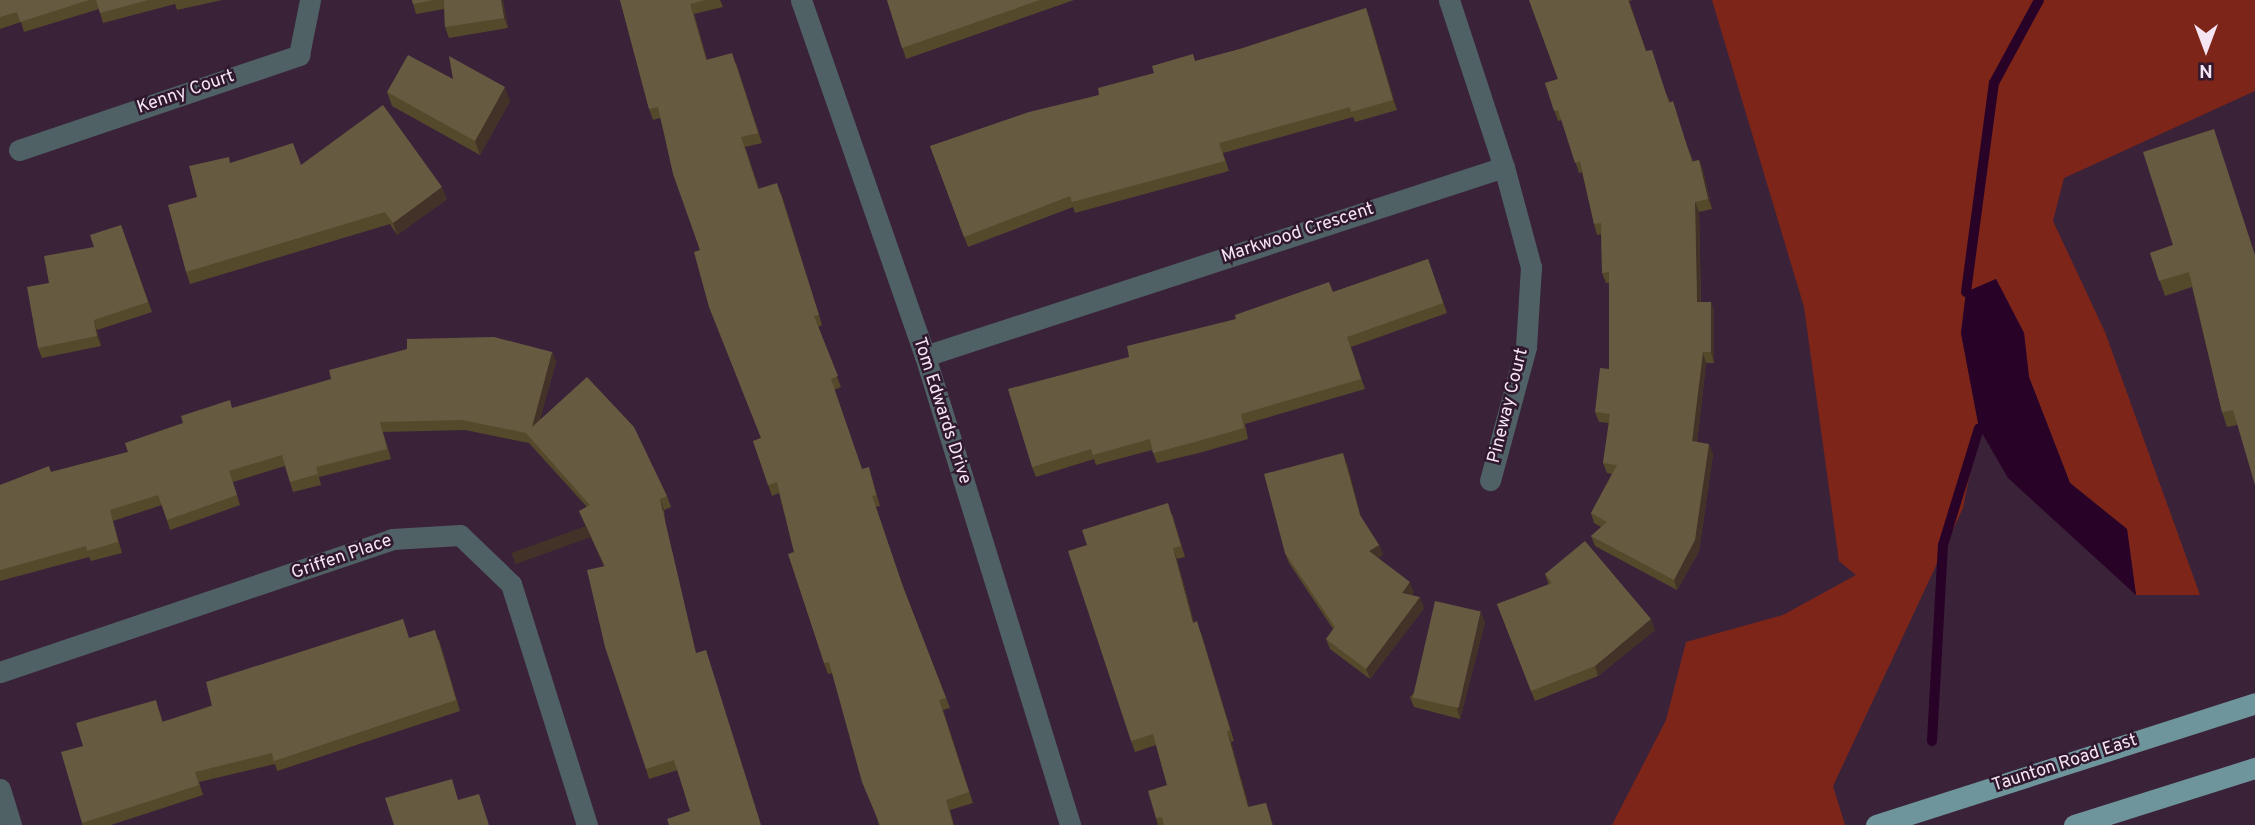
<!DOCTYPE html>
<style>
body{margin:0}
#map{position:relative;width:2255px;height:825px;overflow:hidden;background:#3a2238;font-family:Overpass,sans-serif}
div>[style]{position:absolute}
.green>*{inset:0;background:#7e251a}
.water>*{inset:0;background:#290227}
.stream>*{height:10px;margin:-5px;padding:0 5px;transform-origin:5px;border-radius:5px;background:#290227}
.minor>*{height:21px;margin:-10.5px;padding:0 10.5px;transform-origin:10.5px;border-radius:10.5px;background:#4f6164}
.major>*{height:21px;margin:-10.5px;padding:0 10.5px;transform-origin:10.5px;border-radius:10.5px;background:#6f959c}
.wall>*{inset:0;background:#55492c}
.shaded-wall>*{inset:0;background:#433228;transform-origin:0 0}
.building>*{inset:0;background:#665a41;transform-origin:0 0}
span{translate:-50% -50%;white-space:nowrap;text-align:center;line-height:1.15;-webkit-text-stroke:5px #30182e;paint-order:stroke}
.street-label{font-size:18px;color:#f5e5f2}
.north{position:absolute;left:2171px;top:14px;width:70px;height:70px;-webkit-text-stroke:5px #30182e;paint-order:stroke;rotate:180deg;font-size:19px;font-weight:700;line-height:28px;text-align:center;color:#f5e5f2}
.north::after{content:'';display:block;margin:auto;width:24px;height:32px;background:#f5e5f2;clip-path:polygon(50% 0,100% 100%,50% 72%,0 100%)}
</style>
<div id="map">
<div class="green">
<i style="clip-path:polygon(1712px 0,2255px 0,2255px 91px,2064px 178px,2053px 221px,2105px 332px,2200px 595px,2136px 595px,2127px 529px,2070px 483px,2029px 377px,2024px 333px,1996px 279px,1966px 292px,1961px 333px,1979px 428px,1963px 508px,1833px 786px,1845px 825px,1612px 825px,1666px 720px,1686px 642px,1783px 615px,1856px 575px,1839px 561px,1804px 307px)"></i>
</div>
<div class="water">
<i style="clip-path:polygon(1996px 279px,2024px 333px,2029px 377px,2070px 483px,2127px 529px,2136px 595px,2008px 478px,1979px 428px,1961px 333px,1966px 292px)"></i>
</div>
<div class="stream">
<i style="left:1966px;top:292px;width:211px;rotate:-82.4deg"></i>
<i style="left:1994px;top:83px;width:94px;rotate:-61.5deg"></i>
<i style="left:1932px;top:741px;width:196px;rotate:-86.8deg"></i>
<i style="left:1943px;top:545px;width:122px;rotate:-72.9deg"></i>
</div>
<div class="minor">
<i style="left:801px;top:0;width:377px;rotate:70.8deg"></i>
<i style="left:925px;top:356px;width:491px;rotate:72.8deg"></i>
<i style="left:1449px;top:0;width:176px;rotate:71.8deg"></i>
<i style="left:1504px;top:167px;width:104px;rotate:74.9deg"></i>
<i style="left:1531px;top:267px;width:80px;rotate:93.6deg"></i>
<i style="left:1526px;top:347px;width:138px;rotate:105.1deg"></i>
<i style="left:19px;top:150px;width:296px;rotate:-18.7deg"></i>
<i style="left:299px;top:55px;width:56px;rotate:-78.7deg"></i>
<i style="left:925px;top:356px;width:609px;rotate:-18.08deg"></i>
<i style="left:0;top:672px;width:414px;rotate:-18.7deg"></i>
<i style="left:392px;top:539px;width:68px;rotate:-3.4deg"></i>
<i style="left:460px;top:535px;width:71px;rotate:43.9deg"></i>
<i style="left:511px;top:584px;width:253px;rotate:72.5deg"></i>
<i style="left:0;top:789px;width:38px;rotate:73deg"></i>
</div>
<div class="major">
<i style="left:1876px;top:825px;width:398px;rotate:-17.8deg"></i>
<i style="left:2074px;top:825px;width:190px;rotate:-17.5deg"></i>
</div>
<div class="wall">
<i style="clip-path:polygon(0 0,222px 0,177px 10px,175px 4px,103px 23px,99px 9px,24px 32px,21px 22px,0 29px)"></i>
<i style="clip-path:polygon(412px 0,503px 0,508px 28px,449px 38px,445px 27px,444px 9px,416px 14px)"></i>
<i style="clip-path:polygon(620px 0,720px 0,723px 7px,694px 14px,707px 60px,736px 63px,762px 143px,745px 147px,759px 189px,781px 193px,822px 325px,818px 327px,841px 387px,834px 390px,862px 469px,872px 478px,880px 506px,876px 507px,904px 590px,950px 708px,943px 710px,973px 803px,950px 810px,954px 825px,879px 825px,832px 673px,828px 674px,824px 663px,794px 552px,779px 493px,772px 496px,753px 441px,761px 438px,700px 250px,660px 118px,653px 120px,649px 109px)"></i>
<i style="clip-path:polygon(887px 0,1074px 0,906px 59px)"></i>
<i style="clip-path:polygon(1529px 0,1633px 0,1629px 1px,1646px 51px,1670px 102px,1693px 161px,1699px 160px,1703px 170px,1712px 209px,1699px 212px,1701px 302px,1711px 302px,1714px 312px,1714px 363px,1706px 363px,1697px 442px,1713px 454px,1699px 551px,1677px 590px,1595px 546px,1591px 536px,1601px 527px,1594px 523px,1591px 513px,1612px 474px,1607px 473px,1603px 463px,1609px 423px,1599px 422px,1595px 412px,1609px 369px,1609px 283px,1606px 283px,1602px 273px,1601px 234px,1597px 235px,1594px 224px,1582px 172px,1579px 173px,1562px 120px,1558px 121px,1545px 83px,1558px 79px)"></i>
<i style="clip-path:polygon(1366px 8px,1397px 110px,1355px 122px,1353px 117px,1223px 153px,1229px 171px,1075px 213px,1073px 207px,968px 247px,930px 146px,1099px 95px,1196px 61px,1240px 49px)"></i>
<i style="clip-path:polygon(387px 92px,510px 101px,480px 155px,392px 106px)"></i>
<i style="clip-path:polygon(2214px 129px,2237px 425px,2227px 427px,2222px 412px,2192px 287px,2165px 296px,2150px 253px,2173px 245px)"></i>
<i style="clip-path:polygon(231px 163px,301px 165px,447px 199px,397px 235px,390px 224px,190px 284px,186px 272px,197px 197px)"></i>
<i style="clip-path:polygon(121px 225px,152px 312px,97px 330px,101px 346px,42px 358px,38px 348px,94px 247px)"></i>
<i style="clip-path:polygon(1428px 259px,1447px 313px,1351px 347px,1365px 389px,1245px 424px,1248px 439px,1199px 453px,1157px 463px,1152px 450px,1096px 465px,1094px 459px,1036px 477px,1032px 467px,1129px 357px,1236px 319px,1333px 292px)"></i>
<i style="clip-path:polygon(552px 352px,556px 362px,540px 419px,667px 496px,671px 507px,664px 510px,690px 811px,678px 770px,649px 779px,646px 769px,604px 566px,579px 511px,587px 507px,529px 443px,465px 430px,383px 432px,391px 459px,319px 477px,321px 485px,293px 492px,285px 466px,233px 482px,240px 505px,170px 530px,162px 505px,113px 521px,122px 553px,91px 561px,89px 557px,0 581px,0 485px,128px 452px,232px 408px)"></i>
<i style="clip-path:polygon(1347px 463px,1361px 518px,1379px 545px,1383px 555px,1378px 558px,1414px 592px,1412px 595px,1424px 608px,1370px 679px,1330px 649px,1326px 639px,1333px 629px,1289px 563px,1285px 553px)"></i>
<i style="clip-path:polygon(1172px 514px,1185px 557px,1177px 559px,1194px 622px,1201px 633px,1234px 741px,1231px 742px,1249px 807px,1266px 803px,1273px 825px,1158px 825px,1156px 818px,1167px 785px,1156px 745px,1135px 752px,1131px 741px,1087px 545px)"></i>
<i style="clip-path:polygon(1545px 574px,1655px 630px,1598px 676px,1535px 701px,1497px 604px,1549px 585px)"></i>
<i style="clip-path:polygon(1485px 622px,1460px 719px,1414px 707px,1410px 697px)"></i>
<i style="clip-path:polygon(410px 638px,439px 640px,460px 711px,277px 771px,275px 764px,199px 782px,203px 795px,111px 825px,82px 825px,83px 746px,159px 710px,163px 722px)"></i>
</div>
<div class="shaded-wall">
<i style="clip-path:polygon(501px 0,503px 0,508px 28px,504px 18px)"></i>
<i style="clip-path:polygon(1366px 8px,1370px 18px,1397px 110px,1393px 100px)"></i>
<i style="clip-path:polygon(505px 87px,510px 101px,480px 155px,475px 141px)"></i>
<i style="clip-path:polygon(1699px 160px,1703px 170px,1712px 209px,1708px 199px)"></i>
<i style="clip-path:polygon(442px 187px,447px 199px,397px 235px,393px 223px)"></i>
<i style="clip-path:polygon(1695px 202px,1699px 212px,1701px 312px,1697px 302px)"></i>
<i style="clip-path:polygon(1711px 302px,1714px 312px,1714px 363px,1711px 352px)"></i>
<i style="clip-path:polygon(94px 320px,97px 330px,101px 346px,97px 336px)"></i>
<i style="clip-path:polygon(552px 352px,556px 362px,535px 438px,532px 427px)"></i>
<i style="clip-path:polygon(1703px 352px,1706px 363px,1696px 452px,1692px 441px)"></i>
<i style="clip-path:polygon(1709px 444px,1713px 454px,1699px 551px,1677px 590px,1674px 580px)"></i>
<i style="clip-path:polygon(1343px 453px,1347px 463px,1363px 526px,1360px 515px)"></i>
<i style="left:660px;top:499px;width:12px;height:158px;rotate:70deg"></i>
<i style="clip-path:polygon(1379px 545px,1383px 555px,1373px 562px,1369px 551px)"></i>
<i style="clip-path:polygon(1173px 548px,1177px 559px,1197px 634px,1193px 623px)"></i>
<i style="clip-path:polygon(1410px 582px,1414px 592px,1406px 603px,1402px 593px)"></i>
<i style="clip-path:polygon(1420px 597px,1424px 608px,1370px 679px,1366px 669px)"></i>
<i style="clip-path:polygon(1481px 612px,1485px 622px,1460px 719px,1457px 708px)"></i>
<i style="clip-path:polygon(1651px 619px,1655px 630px,1598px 676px,1595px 666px)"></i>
<i style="clip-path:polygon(1227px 731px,1231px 742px,1253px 819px,1248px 807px)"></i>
</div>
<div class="building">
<i style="clip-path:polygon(0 0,89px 0,20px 22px,17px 12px,0 17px)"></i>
<i style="clip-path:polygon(96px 0,148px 0,100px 13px)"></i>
<i style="clip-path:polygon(412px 0,434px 0,413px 4px)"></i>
<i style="clip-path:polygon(444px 0,501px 0,504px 18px,445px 27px)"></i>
<i style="clip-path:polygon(620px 0,705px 0,690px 4px,706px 60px,732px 53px,758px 133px,741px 137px,758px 189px,777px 183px,819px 315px,814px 316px,838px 376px,831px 379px,862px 469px,869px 467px,876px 495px,872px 496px,902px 584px,946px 698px,939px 700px,969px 792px,946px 800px,953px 825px,880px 825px,862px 782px,829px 662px,824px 663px,788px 554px,794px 552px,777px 482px,768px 485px,753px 441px,761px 438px,709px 307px,694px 252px,700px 250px,673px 174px,658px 107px,649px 109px)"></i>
<i style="clip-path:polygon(887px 0,1040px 0,902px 48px)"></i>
<i style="clip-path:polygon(1529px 0,1628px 0,1646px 51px,1652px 50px,1669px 103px,1673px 101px,1692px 162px,1699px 160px,1708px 199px,1695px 202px,1697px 302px,1711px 302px,1711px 352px,1703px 352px,1692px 441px,1709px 444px,1695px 540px,1674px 580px,1591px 536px,1607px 522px,1591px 513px,1617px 465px,1603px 463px,1610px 414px,1595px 412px,1600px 368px,1609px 369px,1609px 272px,1602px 273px,1601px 223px,1594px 224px,1580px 161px,1575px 163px,1558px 110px,1554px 111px,1545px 83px,1558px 79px)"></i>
<i style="clip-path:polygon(1366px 8px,1393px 100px,1351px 112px,1350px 107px,1219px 143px,1225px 161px,1072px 202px,1070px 196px,964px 237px,930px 146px,1029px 112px,1099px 95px,1098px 88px,1154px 73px,1152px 66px,1193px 54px,1195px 61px,1240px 49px)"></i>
<i style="clip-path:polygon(408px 55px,453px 79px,449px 56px,505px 87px,475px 141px,387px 92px)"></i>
<i style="clip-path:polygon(383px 105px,442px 187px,393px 223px,385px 212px,186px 272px,168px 205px,197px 197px,189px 166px,229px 157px,230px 163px,293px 143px,301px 165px)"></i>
<i style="clip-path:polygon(2214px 129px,2255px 255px,2255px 485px,2233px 410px,2222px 412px,2189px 272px,2159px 281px,2150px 253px,2173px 245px,2143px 152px)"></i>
<i style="clip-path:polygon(121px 225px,148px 302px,94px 320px,97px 336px,38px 348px,27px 287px,49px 283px,44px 256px,94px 247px,90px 235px)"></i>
<i style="clip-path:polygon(1428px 259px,1443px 303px,1347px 337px,1361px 379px,1241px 414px,1244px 428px,1195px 442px,1153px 453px,1150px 439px,1093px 455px,1091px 449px,1032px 467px,1008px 389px,1129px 357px,1127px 346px,1236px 319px,1235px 315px,1329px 282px,1333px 292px)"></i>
<i style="clip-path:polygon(494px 337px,552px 352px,532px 427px,587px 377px,634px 427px,667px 496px,660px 499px,696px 653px,706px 650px,761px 825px,669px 825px,667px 819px,690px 811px,674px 760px,646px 769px,605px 647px,587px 570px,605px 566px,579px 511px,590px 505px,526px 433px,462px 420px,380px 422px,387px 449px,316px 467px,318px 474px,290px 482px,282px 455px,229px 471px,237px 495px,167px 520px,158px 495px,110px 510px,118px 542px,87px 551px,86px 546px,0 570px,0 485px,49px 466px,51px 472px,128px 452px,125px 443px,183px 423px,181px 416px,230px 400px,232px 408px,331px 379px,329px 370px,407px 349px,407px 339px)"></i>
<i style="clip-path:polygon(1343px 453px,1360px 515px,1379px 545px,1369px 551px,1410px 582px,1402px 593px,1420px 597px,1366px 669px,1326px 639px,1335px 627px,1285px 553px,1264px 474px)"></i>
<i style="clip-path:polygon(1168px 503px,1181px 546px,1173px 548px,1193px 623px,1197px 621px,1230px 730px,1227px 731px,1248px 807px,1266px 803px,1272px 825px,1164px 825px,1162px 817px,1156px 818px,1148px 791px,1167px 785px,1153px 734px,1131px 741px,1068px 551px,1087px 545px,1082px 530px)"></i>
<i style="clip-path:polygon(1585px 541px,1651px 619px,1595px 666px,1531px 691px,1497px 604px,1552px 583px,1545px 574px)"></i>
<i style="left:1435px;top:601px;width:47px;height:99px;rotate:13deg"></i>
<i style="clip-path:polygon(403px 619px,409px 638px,435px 630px,456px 700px,274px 761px,272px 753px,195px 772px,199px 785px,82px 823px,61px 752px,83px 746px,76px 723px,156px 700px,162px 722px,212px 706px,206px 682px)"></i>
<i style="clip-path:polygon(452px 779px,458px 800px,479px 794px,489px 825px,394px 825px,385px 798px)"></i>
</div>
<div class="street-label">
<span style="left:186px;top:93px;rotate:-19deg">Kenny Court</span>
<span style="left:1298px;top:234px;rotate:-18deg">Markwood Crescent</span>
<span style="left:1509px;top:406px;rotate:-76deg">Pineway Court</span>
<span style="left:941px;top:411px;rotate:72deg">Tom Edwards Drive</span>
<span style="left:342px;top:558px;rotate:-19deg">Griffen Place</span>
<span style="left:2065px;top:764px;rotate:-18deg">Taunton Road East</span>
</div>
<div class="north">N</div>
</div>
